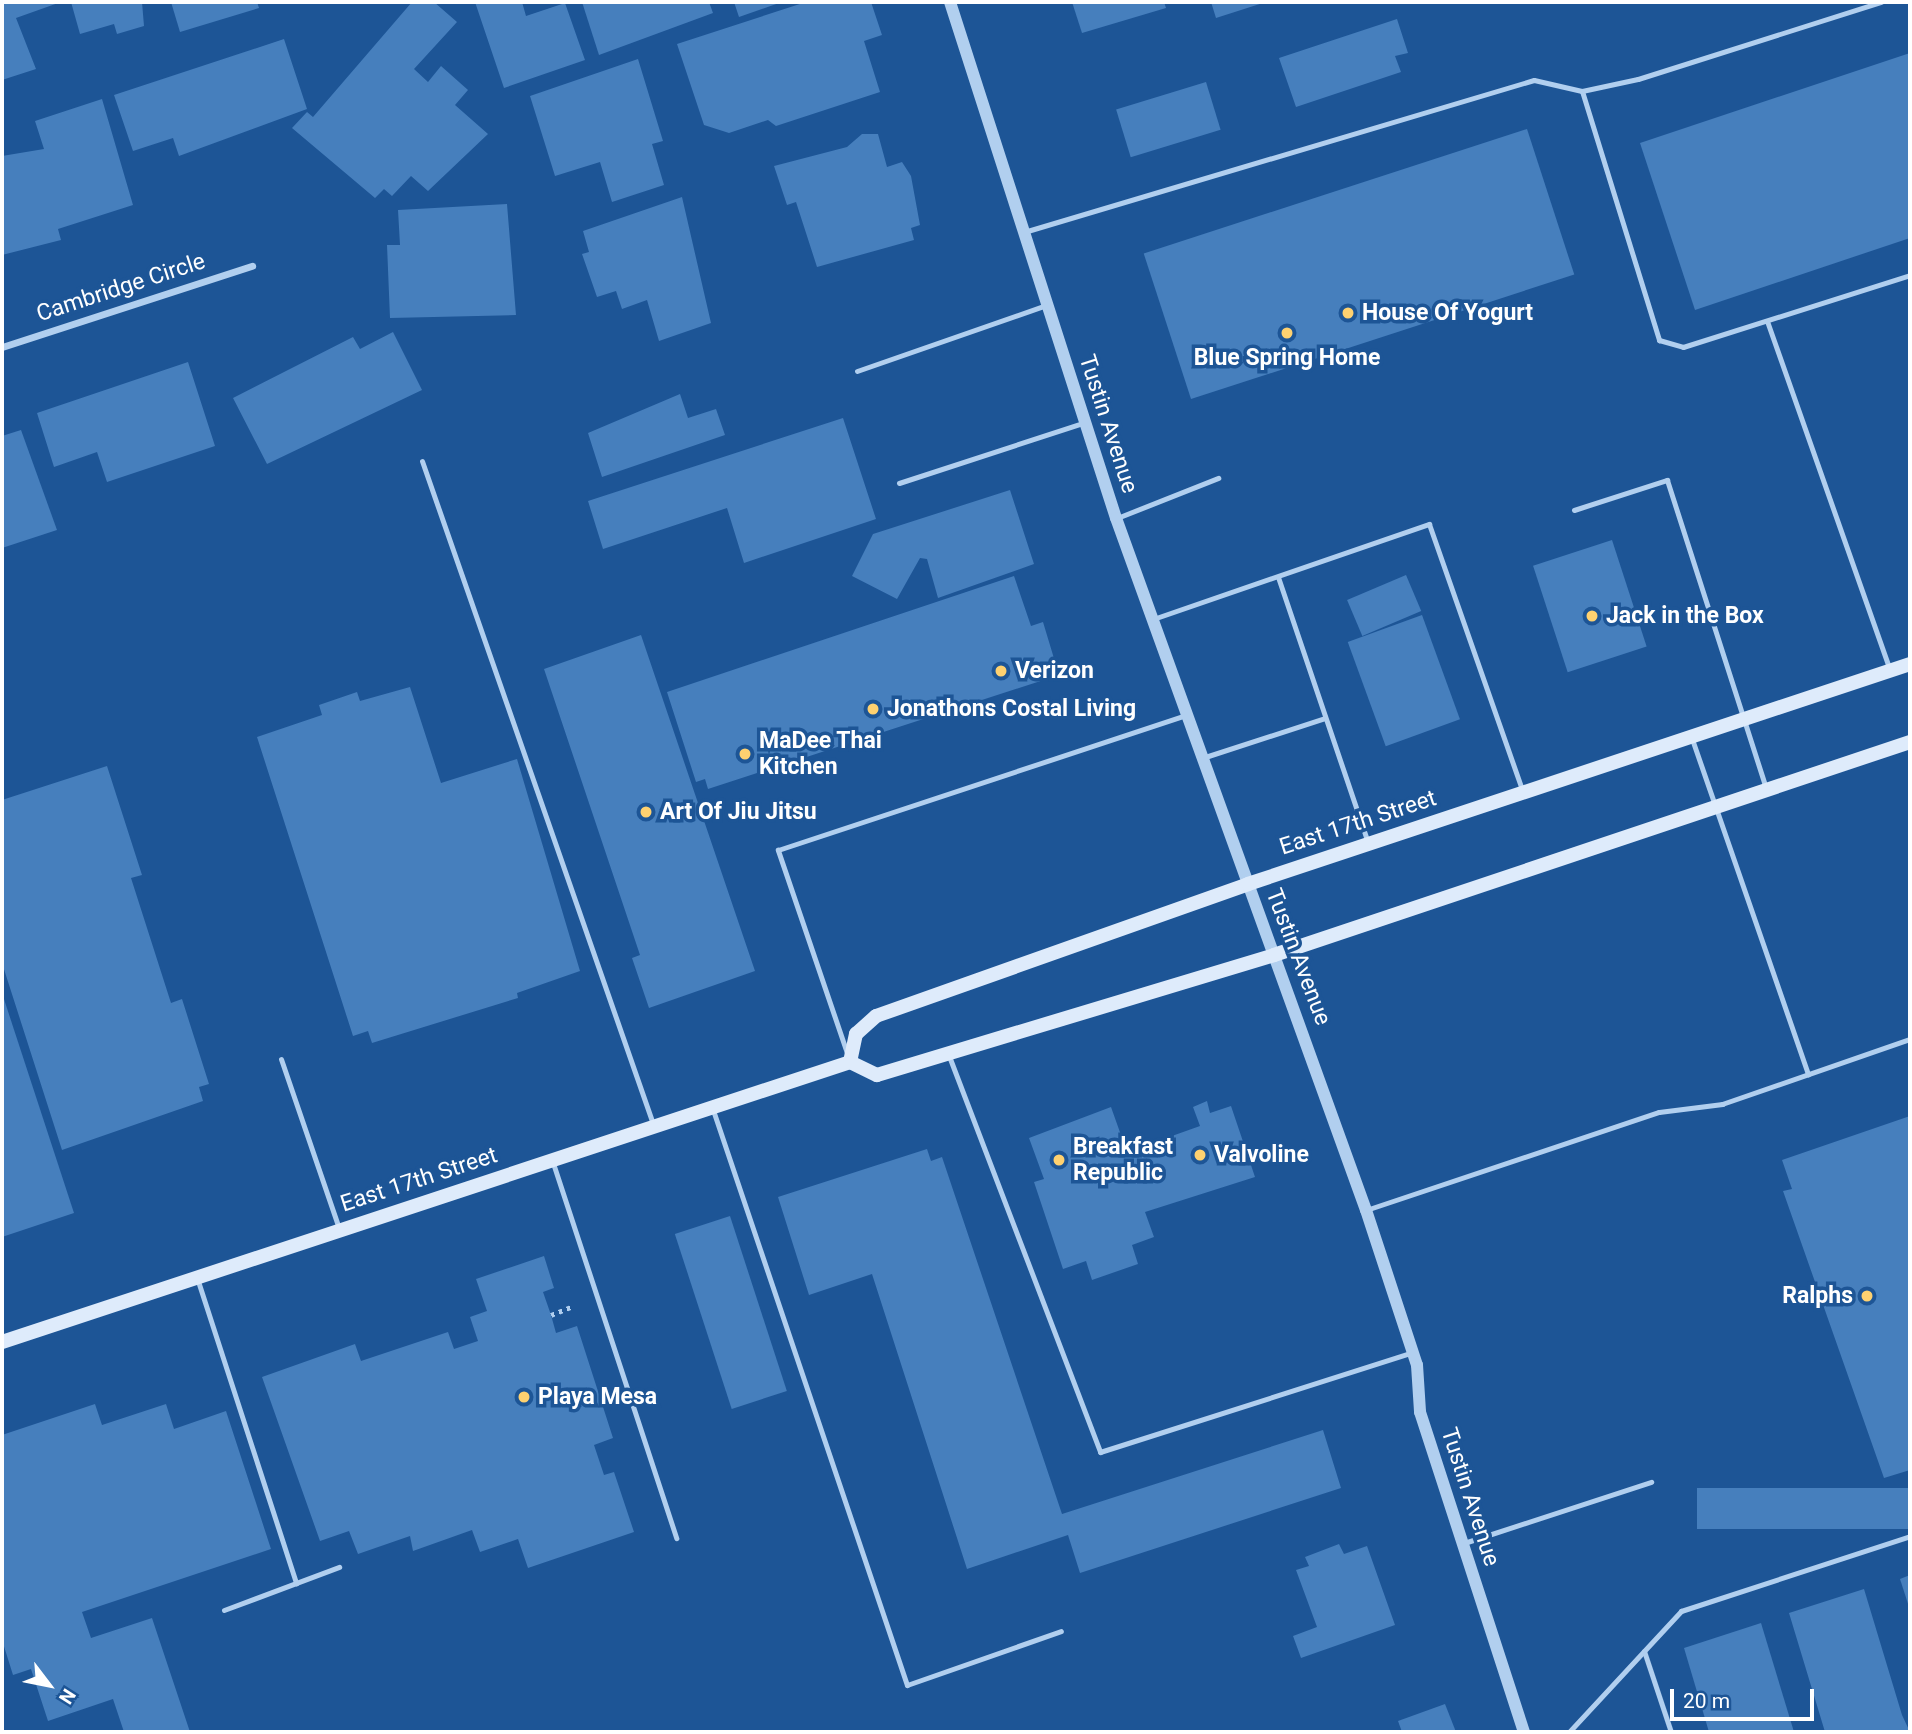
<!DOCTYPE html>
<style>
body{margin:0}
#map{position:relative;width:1912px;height:1734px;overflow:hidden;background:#1d5596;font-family:Roboto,sans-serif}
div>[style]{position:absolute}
.building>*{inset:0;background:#467fbd;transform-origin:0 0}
.path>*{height:4.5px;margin-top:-2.25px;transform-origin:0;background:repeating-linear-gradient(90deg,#b1cfef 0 3.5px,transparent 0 8.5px)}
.service>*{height:5px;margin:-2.5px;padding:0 2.5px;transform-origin:2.5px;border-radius:2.5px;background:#b1cfef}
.minor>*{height:7px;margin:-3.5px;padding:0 3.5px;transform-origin:3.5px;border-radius:3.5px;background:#b1cfef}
.tertiary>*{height:12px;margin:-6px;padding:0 6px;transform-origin:6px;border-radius:6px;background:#b1cfef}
.secondary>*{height:14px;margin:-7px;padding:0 7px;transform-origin:7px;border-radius:7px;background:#deebfb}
.dots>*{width:19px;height:19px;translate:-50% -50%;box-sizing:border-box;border:4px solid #1d5596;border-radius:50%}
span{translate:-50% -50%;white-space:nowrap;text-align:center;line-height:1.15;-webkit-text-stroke:7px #1d5596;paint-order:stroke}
.street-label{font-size:23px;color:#fff}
.poi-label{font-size:23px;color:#fff;font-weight:700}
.left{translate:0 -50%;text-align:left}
.right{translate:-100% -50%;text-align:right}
.frame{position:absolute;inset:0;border:4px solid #fff;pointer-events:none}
.north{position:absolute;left:14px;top:1650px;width:70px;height:70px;-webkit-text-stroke:5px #1d5596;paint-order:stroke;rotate:122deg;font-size:19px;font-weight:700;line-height:28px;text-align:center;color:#fff}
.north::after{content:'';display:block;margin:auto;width:24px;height:32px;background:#fff;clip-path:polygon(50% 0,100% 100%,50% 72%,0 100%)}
.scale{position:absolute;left:1670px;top:1689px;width:144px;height:32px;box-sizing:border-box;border:4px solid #fff;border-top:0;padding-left:9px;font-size:21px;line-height:24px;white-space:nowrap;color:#fff;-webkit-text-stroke:5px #1d5596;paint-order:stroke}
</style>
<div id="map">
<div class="building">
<i style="clip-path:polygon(2px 2px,61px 2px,16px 18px,36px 69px,2px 80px)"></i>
<i style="clip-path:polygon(71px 2px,142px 2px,144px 26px,117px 34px,114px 24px,80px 34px)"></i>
<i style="clip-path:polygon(171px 2px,257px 2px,259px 8px,180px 32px)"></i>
<i style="clip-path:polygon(412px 2px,434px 2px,457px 22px,414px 69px,428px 82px,441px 66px,468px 90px,455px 105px,488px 134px,428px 191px,411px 176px,392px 196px,384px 189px,375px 198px,292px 128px,307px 112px,313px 117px)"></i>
<i style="clip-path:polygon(475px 2px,522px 2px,526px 16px,565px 3px,585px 60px,504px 88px)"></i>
<i style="clip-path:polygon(582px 2px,709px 2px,713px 13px,599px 55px)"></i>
<i style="clip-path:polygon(734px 2px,782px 2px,739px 17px)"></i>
<i style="clip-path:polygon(806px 2px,871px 2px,882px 35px,864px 41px,880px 92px,776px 126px,768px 120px,729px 133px,704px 125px,677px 44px)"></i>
<i style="clip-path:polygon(1072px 2px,1164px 2px,1166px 8px,1082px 33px)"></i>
<i style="clip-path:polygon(1211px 2px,1266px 2px,1216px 18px)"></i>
<i style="clip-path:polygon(1397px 19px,1408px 53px,1395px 56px,1401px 72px,1296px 107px,1279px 58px)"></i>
<i style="clip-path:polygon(284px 39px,307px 109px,179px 156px,173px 138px,133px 151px,114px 95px)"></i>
<i style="clip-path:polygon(1910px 53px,1910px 238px,1695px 310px,1640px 143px)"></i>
<i style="clip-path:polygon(638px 59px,663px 141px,652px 144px,664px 185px,612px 202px,600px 162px,555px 176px,530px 96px)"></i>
<i style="left:1206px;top:82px;width:50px;height:94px;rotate:73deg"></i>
<i style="clip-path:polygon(102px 99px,133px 205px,58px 229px,61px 240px,2px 255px,2px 156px,44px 149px,35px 121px)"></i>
<i style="left:1527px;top:129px;width:153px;height:403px;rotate:72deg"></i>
<i style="clip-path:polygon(862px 134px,878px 134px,887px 167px,902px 162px,911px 176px,920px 225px,911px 228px,914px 240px,817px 267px,796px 202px,787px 205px,774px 166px,847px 147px)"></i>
<i style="clip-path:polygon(682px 197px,711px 323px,659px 341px,647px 300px,622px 309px,616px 291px,597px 297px,582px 254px,589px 252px,583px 231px)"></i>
<i style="clip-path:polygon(507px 204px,516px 315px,390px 318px,387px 245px,400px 245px,398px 210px)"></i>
<i style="clip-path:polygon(393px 332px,422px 390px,267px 464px,233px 398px,353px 337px,360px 349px)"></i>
<i style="clip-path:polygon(188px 362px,215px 446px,107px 482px,97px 452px,54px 467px,37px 413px)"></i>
<i style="clip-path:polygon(680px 394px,688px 418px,716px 409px,725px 435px,602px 477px,588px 433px)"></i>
<i style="clip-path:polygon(843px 418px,876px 519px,744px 563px,727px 508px,603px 549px,588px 501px)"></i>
<i style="clip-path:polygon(21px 430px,57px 530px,2px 548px,2px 436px)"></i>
<i style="clip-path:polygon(1010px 490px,1034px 564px,938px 598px,927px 559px,920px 558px,897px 599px,852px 576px,873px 534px)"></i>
<i style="left:1612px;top:540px;width:112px;height:83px;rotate:72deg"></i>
<i style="left:1406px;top:575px;width:39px;height:64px;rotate:67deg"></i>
<i style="clip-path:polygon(1014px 576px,1031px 626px,1043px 622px,1059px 675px,708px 789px,705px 779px,696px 782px,667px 692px)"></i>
<i style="left:1422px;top:615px;width:111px;height:79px;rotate:70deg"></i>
<i style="clip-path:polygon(641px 635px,755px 971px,649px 1008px,632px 958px,640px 955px,544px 669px)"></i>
<i style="clip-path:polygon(410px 687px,441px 783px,517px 759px,580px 971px,517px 993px,518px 998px,372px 1043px,368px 1031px,353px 1036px,257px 737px,322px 715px,319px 705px,357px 692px,360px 701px)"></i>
<i style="clip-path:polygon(107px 766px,142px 875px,131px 878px,171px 1003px,182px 999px,209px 1084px,199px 1087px,203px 1101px,62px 1150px,2px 963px,2px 800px)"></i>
<i style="clip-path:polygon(2px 993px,74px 1213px,2px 1237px)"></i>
<i style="clip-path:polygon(1207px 1101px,1210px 1113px,1231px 1106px,1255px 1177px,1145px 1212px,1154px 1237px,1132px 1245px,1138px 1264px,1092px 1280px,1086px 1261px,1063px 1269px,1034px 1182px,1044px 1179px,1029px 1138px,1111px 1107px,1127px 1152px,1200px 1126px,1193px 1107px)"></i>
<i style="clip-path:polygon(1910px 1116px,1910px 1470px,1884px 1478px,1783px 1191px,1792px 1189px,1782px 1160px)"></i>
<i style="clip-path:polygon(927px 1149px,931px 1161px,942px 1157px,1062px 1514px,1323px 1430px,1341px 1488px,1080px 1573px,1068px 1535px,967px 1569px,872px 1274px,809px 1295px,778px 1197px)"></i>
<i style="left:730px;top:1216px;width:184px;height:58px;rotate:72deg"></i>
<i style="clip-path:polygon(544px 1256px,554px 1288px,543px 1292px,551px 1315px,556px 1333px,577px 1326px,613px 1438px,594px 1445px,604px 1475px,614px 1472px,634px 1532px,528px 1568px,518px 1539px,480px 1552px,472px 1530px,413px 1551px,410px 1536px,358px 1554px,349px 1531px,320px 1541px,262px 1377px,355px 1344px,361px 1361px,448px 1332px,454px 1349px,478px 1341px,470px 1317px,487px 1311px,476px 1279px)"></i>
<i style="clip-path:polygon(95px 1404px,102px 1425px,166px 1404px,174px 1429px,226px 1411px,271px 1549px,82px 1612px,91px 1638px,152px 1618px,190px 1732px,124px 1732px,113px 1699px,48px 1721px,31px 1669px,13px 1675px,2px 1640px,2px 1435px)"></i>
<i style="left:1910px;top:1488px;width:41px;height:213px;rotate:90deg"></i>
<i style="clip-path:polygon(1339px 1544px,1344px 1554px,1367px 1546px,1395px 1625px,1301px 1658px,1293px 1636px,1317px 1627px,1296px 1570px,1309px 1566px,1305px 1557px)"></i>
<i style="clip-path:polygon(1910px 1575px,1910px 1610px,1900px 1579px)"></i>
<i style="clip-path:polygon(1864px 1589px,1902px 1715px,1910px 1732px,1825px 1732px,1789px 1613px)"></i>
<i style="clip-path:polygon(1761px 1623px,1794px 1732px,1709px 1732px,1684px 1648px)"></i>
<i style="clip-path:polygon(1445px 1704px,1456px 1732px,1402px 1732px,1398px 1721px)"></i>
</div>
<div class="path">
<i style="left:551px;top:1315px;width:22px;rotate:-22deg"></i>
</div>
<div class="service">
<i style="left:1582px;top:91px;width:261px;rotate:72.8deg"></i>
<i style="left:1659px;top:340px;width:25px;rotate:16deg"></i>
<i style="left:1683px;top:347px;width:238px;rotate:-17.6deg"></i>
<i style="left:1024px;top:232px;width:532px;rotate:-16.6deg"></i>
<i style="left:1534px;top:80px;width:49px;rotate:12.9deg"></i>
<i style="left:1582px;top:91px;width:57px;rotate:-12.1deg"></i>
<i style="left:1638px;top:79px;width:255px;rotate:-17.6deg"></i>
<i style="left:1767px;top:321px;width:368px;rotate:70.6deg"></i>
<i style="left:857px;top:371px;width:201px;rotate:-19.2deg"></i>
<i style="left:422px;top:461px;width:702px;rotate:70.79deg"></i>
<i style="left:899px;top:483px;width:197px;rotate:-18.1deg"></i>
<i style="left:1574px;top:510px;width:98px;rotate:-17.9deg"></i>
<i style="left:1667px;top:480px;width:321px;rotate:72.2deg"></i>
<i style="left:1117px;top:518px;width:109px;rotate:-21.6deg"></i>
<i style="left:1278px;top:577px;width:281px;rotate:71.3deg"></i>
<i style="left:1156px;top:618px;width:289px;rotate:-19deg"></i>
<i style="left:1429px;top:524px;width:284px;rotate:70.7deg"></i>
<i style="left:1692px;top:739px;width:355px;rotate:70.9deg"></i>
<i style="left:1202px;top:758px;width:129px;rotate:-18deg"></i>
<i style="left:848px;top:1056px;width:218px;rotate:-108.8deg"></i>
<i style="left:778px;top:850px;width:431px;rotate:-18.3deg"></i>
<i style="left:949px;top:1056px;width:424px;rotate:69.1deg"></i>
<i style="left:1100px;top:1452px;width:326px;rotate:-17.7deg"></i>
<i style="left:281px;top:1059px;width:179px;rotate:71.1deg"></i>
<i style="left:713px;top:1110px;width:607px;rotate:71.36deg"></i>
<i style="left:907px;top:1685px;width:163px;rotate:-19.3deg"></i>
<i style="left:553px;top:1163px;width:395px;rotate:71.8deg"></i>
<i style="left:1366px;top:1210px;width:309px;rotate:-18.5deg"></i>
<i style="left:1659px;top:1112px;width:64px;rotate:-7.2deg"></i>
<i style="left:1722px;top:1104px;width:199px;rotate:-19.1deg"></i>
<i style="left:198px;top:1281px;width:318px;rotate:72deg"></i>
<i style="left:1464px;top:1543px;width:197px;rotate:-18.1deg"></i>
<i style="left:224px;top:1610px;width:123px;rotate:-20.5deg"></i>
<i style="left:1644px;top:1651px;width:85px;rotate:71.6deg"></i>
<i style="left:1569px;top:1732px;width:165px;rotate:-47.2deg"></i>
<i style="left:1681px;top:1611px;width:241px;rotate:-18.1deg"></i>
</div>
<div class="minor">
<i style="left:2px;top:347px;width:263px;rotate:-18deg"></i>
</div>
<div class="tertiary">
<i style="left:950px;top:2px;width:542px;rotate:72.17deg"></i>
<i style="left:1116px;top:518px;width:736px;rotate:70.14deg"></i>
<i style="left:1366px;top:1210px;width:163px;rotate:71.8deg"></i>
<i style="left:1417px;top:1365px;width:47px;rotate:86.3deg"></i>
<i style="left:1420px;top:1412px;width:336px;rotate:72deg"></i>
</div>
<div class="secondary">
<i style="left:850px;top:1062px;width:29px;rotate:-78deg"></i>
<i style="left:856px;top:1034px;width:27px;rotate:-42deg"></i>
<i style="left:876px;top:1016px;width:395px;rotate:-19.5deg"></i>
<i style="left:1248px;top:884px;width:698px;rotate:-18.38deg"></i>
<i style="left:2px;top:1342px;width:893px;rotate:-18.27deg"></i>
<i style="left:850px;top:1062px;width:30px;rotate:26deg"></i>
<i style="left:877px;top:1075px;width:415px;rotate:-16.8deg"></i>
<i style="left:1274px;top:955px;width:671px;rotate:-18.52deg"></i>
</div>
<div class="dots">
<i style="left:1348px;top:313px;background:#fed170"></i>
<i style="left:1287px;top:333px;background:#fed170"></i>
<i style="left:1592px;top:616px;background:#fed170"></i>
<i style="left:1001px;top:671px;background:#fed170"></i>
<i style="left:873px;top:709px;background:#fed170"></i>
<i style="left:745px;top:754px;background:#fed170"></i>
<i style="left:646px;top:812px;background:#fed170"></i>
<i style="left:1200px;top:1155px;background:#fed170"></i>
<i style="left:1059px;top:1160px;background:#fed170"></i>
<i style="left:1867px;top:1296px;background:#fed170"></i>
<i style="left:524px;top:1397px;background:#fed170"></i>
</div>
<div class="street-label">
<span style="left:121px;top:288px;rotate:-18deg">Cambridge Circle</span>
<span style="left:1108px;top:424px;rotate:72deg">Tustin Avenue</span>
<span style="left:1358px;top:823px;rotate:-18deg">East 17th Street</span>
<span style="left:1298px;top:957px;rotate:69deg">Tustin Avenue</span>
<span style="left:419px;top:1180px;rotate:-18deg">East 17th Street</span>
<span style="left:1470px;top:1497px;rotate:72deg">Tustin Avenue</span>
</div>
<div class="poi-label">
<span class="left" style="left:1362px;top:313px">House Of Yogurt</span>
<span style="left:1287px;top:358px">Blue Spring Home</span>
<span class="left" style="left:1606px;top:616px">Jack in the Box</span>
<span class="left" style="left:1015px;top:671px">Verizon</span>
<span class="left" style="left:887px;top:709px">Jonathons Costal Living</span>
<span class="left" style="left:759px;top:754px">MaDee Thai<br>Kitchen</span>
<span class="left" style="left:660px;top:812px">Art Of Jiu Jitsu</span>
<span class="left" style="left:1073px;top:1160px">Breakfast<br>Republic</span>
<span class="left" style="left:1214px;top:1155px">Valvoline</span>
<span class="right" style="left:1853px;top:1296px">Ralphs</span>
<span class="left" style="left:538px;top:1397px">Playa Mesa</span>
</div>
<div class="frame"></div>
<div class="north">N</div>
<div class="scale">20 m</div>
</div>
